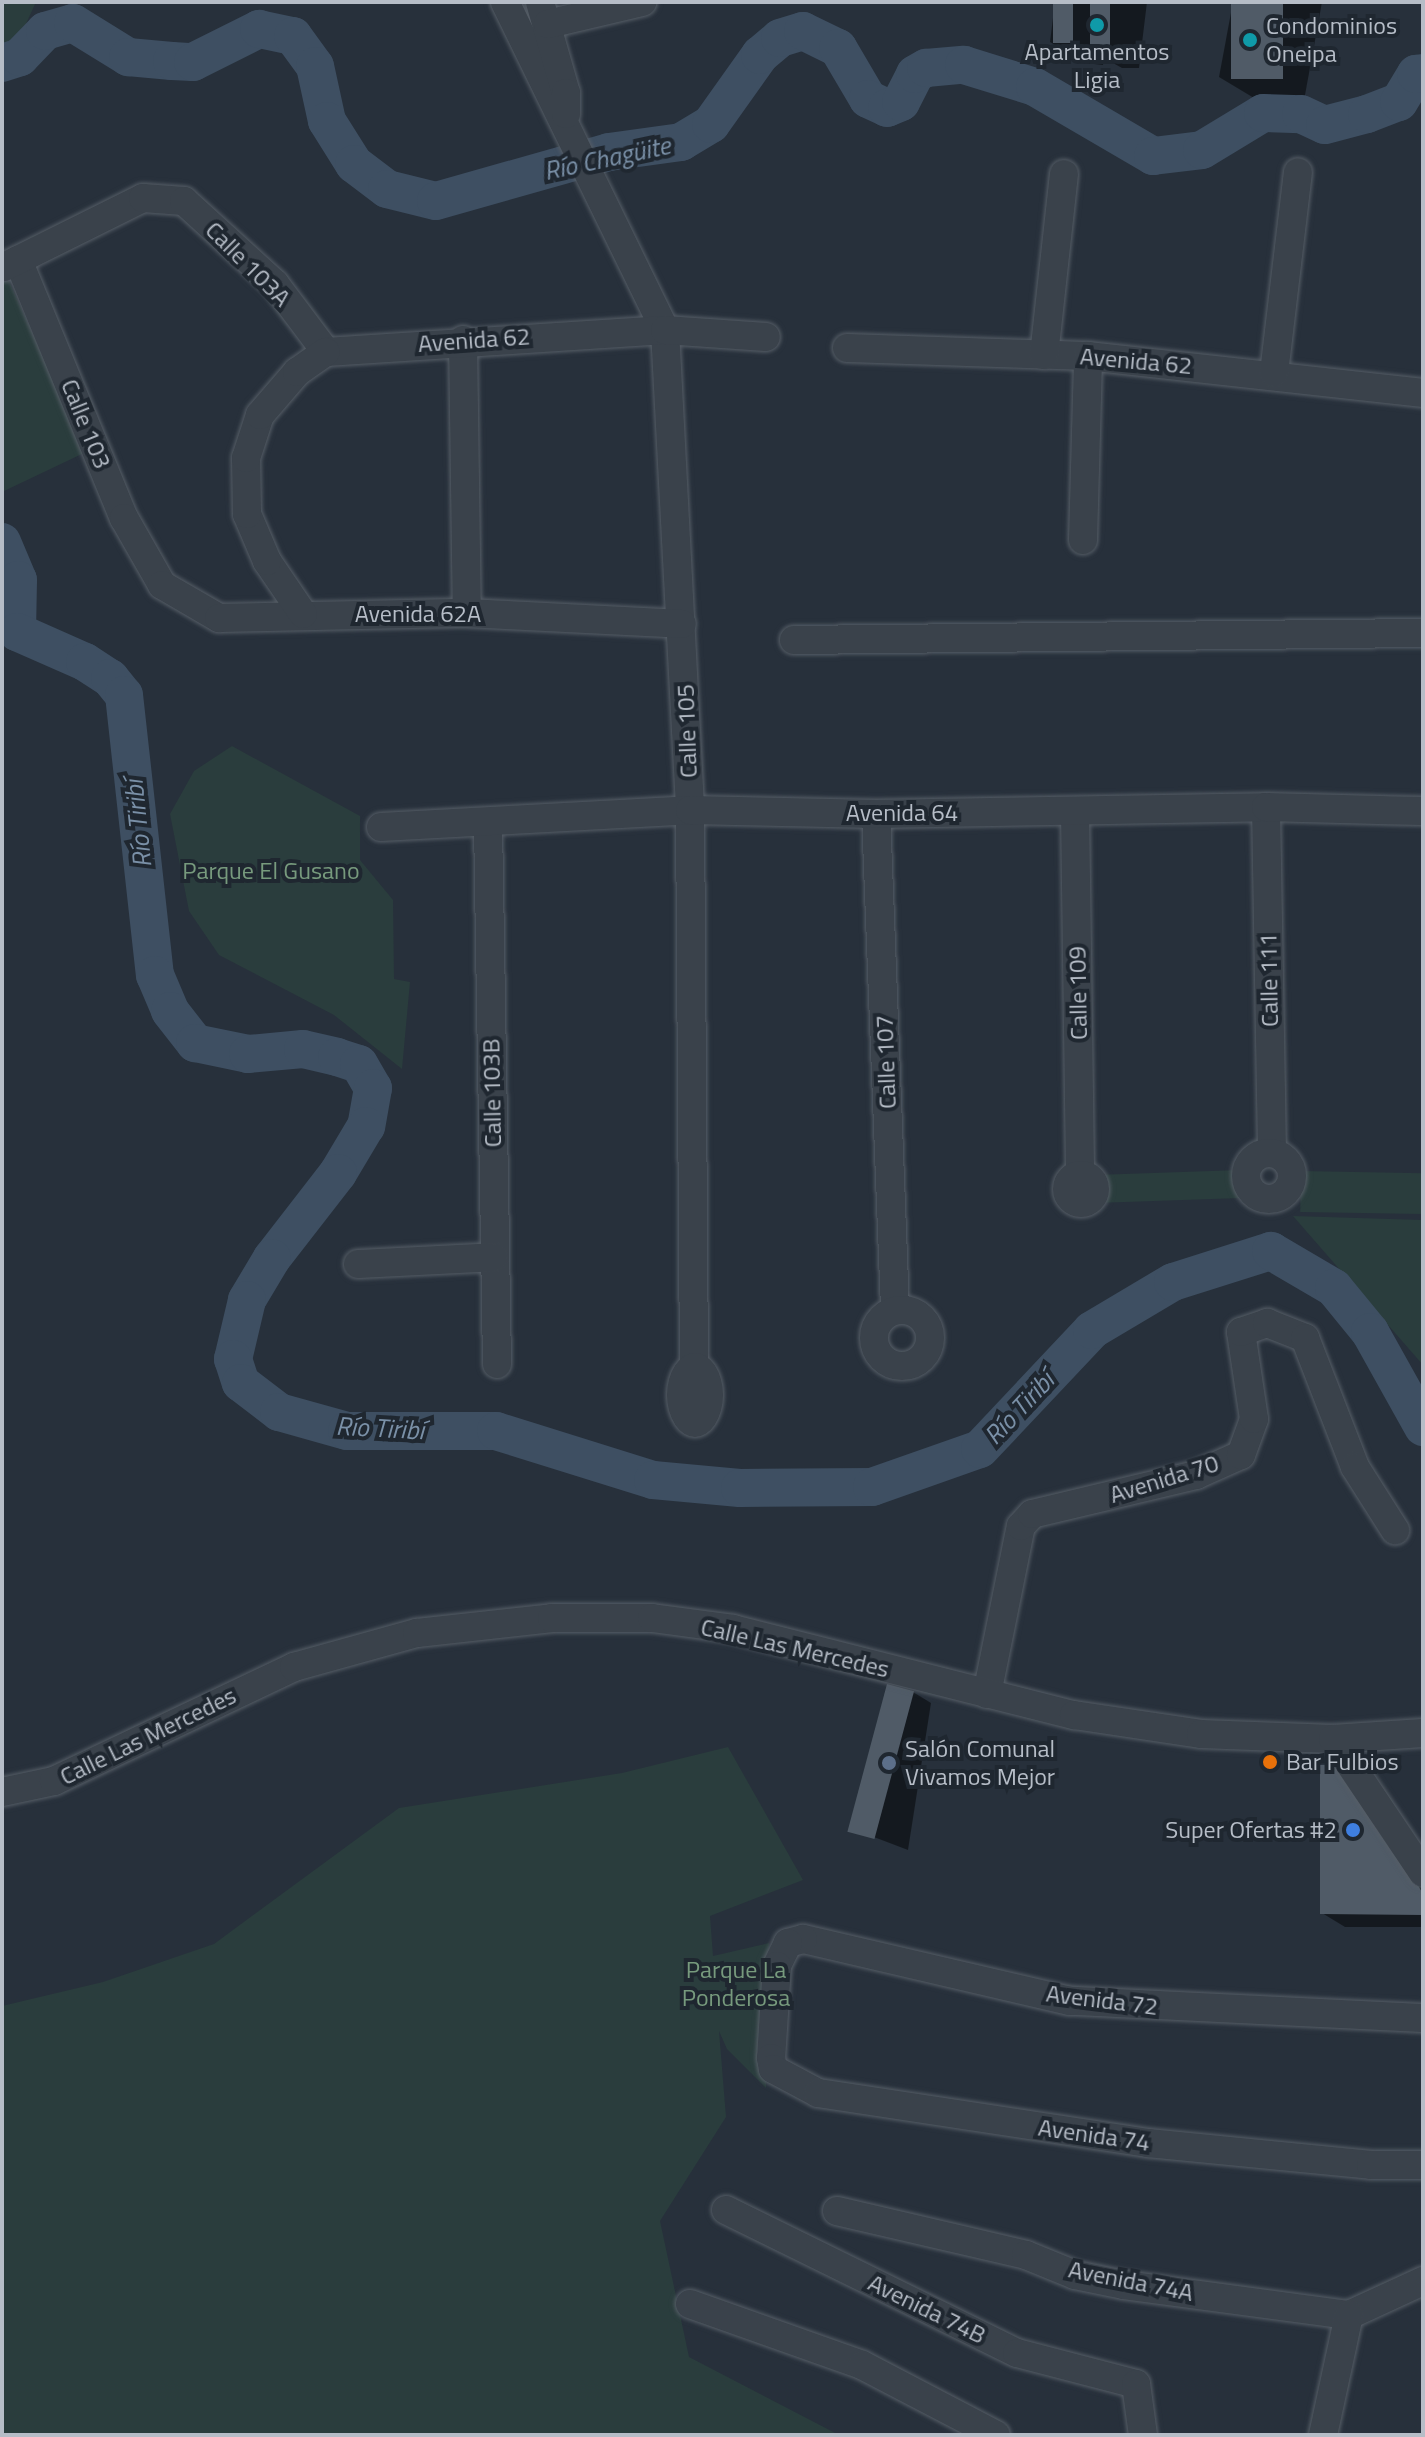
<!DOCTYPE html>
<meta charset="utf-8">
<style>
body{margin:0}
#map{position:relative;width:1425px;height:2437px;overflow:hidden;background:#27303b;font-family:"Titillium Web",sans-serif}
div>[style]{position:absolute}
.green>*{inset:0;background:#2a3d3d;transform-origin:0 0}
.shadow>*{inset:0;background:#0007}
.river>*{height:38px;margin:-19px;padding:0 19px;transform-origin:19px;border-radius:19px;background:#3e4f62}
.building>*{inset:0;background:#505b67;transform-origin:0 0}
.roads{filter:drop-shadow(0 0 2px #555d66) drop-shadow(0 0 2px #555d66)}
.minor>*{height:28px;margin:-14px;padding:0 14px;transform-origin:14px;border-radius:14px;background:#3a424b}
.minor>.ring{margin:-14px;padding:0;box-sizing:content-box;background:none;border:28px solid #3a424b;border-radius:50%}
.dots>*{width:22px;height:22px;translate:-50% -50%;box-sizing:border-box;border:4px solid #1f2730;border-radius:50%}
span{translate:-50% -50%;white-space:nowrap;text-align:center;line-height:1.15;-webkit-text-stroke:8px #1f2730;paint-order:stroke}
.poi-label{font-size:24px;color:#b6bdc7}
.left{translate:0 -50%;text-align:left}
.right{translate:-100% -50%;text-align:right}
.street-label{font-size:24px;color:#b6bdc7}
.park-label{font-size:24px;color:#779a7d}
.water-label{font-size:26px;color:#7a90a7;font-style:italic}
.frame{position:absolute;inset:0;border:4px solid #b6bdc7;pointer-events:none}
</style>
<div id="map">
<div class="green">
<i style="clip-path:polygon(2px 2px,36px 2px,18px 41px,2px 51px)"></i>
<i style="clip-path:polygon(8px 279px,86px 452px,2px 492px,2px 282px)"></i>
<i style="clip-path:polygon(232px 746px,360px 816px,360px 860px,393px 900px,394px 979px,410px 982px,402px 1069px,334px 1015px,219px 955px,189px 911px,170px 814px,194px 771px)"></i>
<i style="left:1240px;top:1170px;width:28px;height:138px;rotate:88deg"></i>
<i style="left:1301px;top:1171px;width:122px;height:41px;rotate:1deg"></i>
<i style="clip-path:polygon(1293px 1216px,1423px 1220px,1423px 1365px)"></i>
<i style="clip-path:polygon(728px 1747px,803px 1880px,710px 1916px,713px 1956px,769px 1943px,766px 2088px,727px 2049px,719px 2031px,726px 2117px,660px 2221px,689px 2357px,839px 2435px,2px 2435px,2px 2006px,103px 1982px,214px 1944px,399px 1808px,622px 1773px)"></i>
</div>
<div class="shadow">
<i style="clip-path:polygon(1055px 2px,1147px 2px,1139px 68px,1122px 68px,1104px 58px,1103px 65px,1085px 63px,1050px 42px)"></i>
<i style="clip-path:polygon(1233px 2px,1322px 2px,1303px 106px,1254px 98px,1219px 77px)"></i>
<i style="clip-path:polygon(913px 1692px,931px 1703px,908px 1850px,866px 1834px)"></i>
<i style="clip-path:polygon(1423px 1868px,1423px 1927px,1345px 1927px,1322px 1913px)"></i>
</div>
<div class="river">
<i style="left:2px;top:63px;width:19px;rotate:-18deg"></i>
<i style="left:20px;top:57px;width:36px;rotate:-46deg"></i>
<i style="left:45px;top:31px;width:29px;rotate:-16deg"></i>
<i style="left:73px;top:23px;width:65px;rotate:31.7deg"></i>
<i style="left:128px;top:57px;width:44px;rotate:5.2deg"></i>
<i style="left:172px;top:61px;width:21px;rotate:3deg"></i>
<i style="left:193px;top:62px;width:74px;rotate:-26.6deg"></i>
<i style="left:259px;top:29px;width:35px;rotate:12deg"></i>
<i style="left:293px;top:36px;width:37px;rotate:54deg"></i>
<i style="left:315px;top:66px;width:56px;rotate:77.7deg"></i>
<i style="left:327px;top:121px;width:51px;rotate:57.9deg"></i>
<i style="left:354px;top:164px;width:41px;rotate:37.1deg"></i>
<i style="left:387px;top:189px;width:50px;rotate:13.8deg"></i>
<i style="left:436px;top:201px;width:180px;rotate:-15.8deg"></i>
<i style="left:609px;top:152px;width:73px;rotate:-7.9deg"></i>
<i style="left:681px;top:142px;width:35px;rotate:-31deg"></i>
<i style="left:711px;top:124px;width:85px;rotate:-54.6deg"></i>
<i style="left:760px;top:55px;width:26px;rotate:-40deg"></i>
<i style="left:780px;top:38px;width:24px;rotate:-17deg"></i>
<i style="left:803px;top:31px;width:39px;rotate:26deg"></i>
<i style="left:838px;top:48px;width:59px;rotate:59.5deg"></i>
<i style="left:868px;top:99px;width:21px;rotate:25deg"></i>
<i style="left:887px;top:108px;width:15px;rotate:-23deg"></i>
<i style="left:901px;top:102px;width:31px;rotate:-63deg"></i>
<i style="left:915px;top:74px;width:13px;rotate:-29deg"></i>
<i style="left:926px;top:68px;width:38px;rotate:-5deg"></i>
<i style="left:964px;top:65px;width:74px;rotate:17.2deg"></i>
<i style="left:1035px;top:87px;width:137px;rotate:30.3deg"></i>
<i style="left:1153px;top:156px;width:49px;rotate:-7deg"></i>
<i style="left:1202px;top:150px;width:71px;rotate:-31.2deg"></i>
<i style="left:1263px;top:113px;width:38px;rotate:2deg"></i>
<i style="left:1301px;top:114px;width:26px;rotate:25deg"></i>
<i style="left:1325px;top:125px;width:43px;rotate:-14.7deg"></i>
<i style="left:1367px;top:114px;width:34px;rotate:-21deg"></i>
<i style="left:1399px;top:102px;width:33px;rotate:-59deg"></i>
<i style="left:1416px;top:74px;width:7px;rotate:-8deg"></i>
<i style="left:2px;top:542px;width:41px;rotate:67.2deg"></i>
<i style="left:18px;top:580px;width:52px;rotate:91.1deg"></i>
<i style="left:17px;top:632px;width:74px;rotate:23.8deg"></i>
<i style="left:85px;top:662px;width:30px;rotate:33deg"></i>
<i style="left:110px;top:678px;width:22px;rotate:51deg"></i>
<i style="left:124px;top:695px;width:282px;rotate:83.7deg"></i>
<i style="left:155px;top:975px;width:39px;rotate:67deg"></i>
<i style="left:170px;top:1011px;width:41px;rotate:52deg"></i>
<i style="left:195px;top:1043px;width:54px;rotate:11.7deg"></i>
<i style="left:248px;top:1054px;width:55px;rotate:-5.2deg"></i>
<i style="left:303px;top:1049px;width:35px;rotate:13deg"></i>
<i style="left:337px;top:1057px;width:23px;rotate:18deg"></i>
<i style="left:359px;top:1064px;width:28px;rotate:60deg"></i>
<i style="left:373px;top:1088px;width:39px;rotate:100deg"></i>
<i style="left:366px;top:1126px;width:55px;rotate:120.8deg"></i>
<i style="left:338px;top:1173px;width:108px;rotate:127.8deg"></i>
<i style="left:272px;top:1258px;width:49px;rotate:120.8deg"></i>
<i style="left:247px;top:1300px;width:61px;rotate:103.3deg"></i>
<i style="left:233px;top:1359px;width:25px;rotate:72deg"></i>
<i style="left:241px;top:1383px;width:48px;rotate:37.3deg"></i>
<i style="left:279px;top:1412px;width:71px;rotate:15.6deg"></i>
<i style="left:347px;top:1431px;width:149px"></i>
<i style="left:496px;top:1431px;width:164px;rotate:17.3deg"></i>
<i style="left:653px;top:1480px;width:87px;rotate:5.3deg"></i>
<i style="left:740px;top:1488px;width:132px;rotate:-0.4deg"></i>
<i style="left:872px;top:1487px;width:114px;rotate:-19.4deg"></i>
<i style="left:980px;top:1449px;width:163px;rotate:-46.7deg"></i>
<i style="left:1092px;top:1330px;width:94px;rotate:-30.7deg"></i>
<i style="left:1173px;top:1282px;width:103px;rotate:-17.6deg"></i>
<i style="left:1271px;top:1251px;width:73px;rotate:30.4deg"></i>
<i style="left:1334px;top:1288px;width:57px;rotate:50.7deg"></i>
<i style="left:1370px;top:1332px;width:109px;rotate:60.8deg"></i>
</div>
<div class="building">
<i style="left:1053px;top:2px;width:20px;height:41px"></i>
<i style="left:1090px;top:2px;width:20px;height:46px"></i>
<i style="left:1231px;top:2px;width:52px;height:77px"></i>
<i style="left:887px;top:1684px;width:28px;height:153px;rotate:15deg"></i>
<i style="clip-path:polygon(1349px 1764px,1423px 1894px,1423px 1915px,1320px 1914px,1320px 1765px)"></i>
</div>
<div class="roads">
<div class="minor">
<i style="left:505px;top:2px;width:365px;rotate:64deg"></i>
<i style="left:665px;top:330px;width:481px;rotate:87deg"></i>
<i style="left:690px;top:810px;width:557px;rotate:89.59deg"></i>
<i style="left:540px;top:2px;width:95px;rotate:74.1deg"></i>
<i style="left:566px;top:93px;width:21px;rotate:90deg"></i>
<i style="left:548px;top:24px;width:97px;rotate:-13.2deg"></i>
<i style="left:18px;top:260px;width:279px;rotate:67.7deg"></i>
<i style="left:124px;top:518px;width:77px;rotate:60.4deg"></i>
<i style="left:162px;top:585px;width:66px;rotate:30.1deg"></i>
<i style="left:219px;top:618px;width:248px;rotate:-1.2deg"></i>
<i style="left:467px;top:613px;width:215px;rotate:2.9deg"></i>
<i style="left:4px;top:267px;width:155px;rotate:-26.4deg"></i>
<i style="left:143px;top:198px;width:41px;rotate:4.2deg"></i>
<i style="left:184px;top:201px;width:123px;rotate:42.4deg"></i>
<i style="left:275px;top:284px;width:85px;rotate:53.1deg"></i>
<i style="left:463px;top:340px;width:273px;rotate:89.2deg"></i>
<i style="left:847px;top:348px;width:241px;rotate:1.9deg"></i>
<i style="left:1088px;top:356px;width:337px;rotate:6.3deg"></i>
<i style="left:326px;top:352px;width:340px;rotate:-3.7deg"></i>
<i style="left:665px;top:330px;width:101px;rotate:4deg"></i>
<i style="left:1044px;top:355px;width:182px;rotate:-83.7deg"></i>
<i style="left:1274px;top:373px;width:202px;rotate:-83.2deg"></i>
<i style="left:1083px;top:540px;width:184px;rotate:-88.4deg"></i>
<i style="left:303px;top:614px;width:64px;rotate:-124.2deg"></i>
<i style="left:267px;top:561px;width:51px;rotate:-113.1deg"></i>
<i style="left:247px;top:514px;width:56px;rotate:-91deg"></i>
<i style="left:246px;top:458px;width:45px;rotate:-72deg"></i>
<i style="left:260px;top:415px;width:57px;rotate:-49.3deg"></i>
<i style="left:297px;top:372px;width:35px;rotate:-35deg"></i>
<i style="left:794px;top:640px;width:629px;rotate:-0.64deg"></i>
<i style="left:1266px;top:807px;width:346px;rotate:89deg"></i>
<i style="left:1075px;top:811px;width:365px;rotate:89.2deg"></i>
<i style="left:876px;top:814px;width:496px;rotate:87.8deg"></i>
<i style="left:488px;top:822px;width:542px;rotate:89.05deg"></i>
<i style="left:381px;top:827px;width:309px;rotate:-3.1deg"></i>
<i style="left:690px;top:810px;width:186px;rotate:1.2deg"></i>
<i style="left:876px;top:814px;width:390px;rotate:-1deg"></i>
<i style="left:1266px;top:807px;width:157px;rotate:1.5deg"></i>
<i class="ring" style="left:1246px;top:1153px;width:18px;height:18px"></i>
<i class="ring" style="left:1067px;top:1175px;width:0;height:0"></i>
<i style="left:358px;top:1264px;width:136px;rotate:-2.9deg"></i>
<i class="ring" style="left:874px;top:1310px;width:28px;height:28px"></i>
<i class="ring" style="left:681px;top:1367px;width:-4px;height:-4px"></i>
<i style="left:987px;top:1694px;width:171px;rotate:-78.6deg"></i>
<i style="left:1021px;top:1526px;width:16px;rotate:-47deg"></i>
<i style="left:1032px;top:1514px;width:169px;rotate:-13.4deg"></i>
<i style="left:1196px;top:1475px;width:49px;rotate:-24deg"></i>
<i style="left:1241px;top:1455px;width:38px;rotate:-70deg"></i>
<i style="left:1254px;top:1419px;width:88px;rotate:-98.5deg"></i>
<i style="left:1241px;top:1332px;width:28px;rotate:-19deg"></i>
<i style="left:1267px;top:1323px;width:41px;rotate:21.5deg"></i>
<i style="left:1305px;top:1338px;width:138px;rotate:68.8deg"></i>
<i style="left:1355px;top:1467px;width:75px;rotate:57.6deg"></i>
<i style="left:1333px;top:1739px;width:161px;rotate:56.1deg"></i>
<i style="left:2px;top:1792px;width:53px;rotate:-11.9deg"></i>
<i style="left:54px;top:1781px;width:266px;rotate:-25.4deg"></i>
<i style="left:294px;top:1667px;width:128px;rotate:-15.5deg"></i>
<i style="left:417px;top:1633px;width:136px;rotate:-6.3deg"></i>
<i style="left:552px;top:1618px;width:100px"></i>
<i style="left:652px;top:1618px;width:82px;rotate:7.7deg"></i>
<i style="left:733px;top:1629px;width:352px;rotate:14.2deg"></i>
<i style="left:1074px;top:1715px;width:128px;rotate:8.5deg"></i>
<i style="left:1201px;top:1734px;width:132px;rotate:2.2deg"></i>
<i style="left:1333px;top:1739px;width:90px;rotate:-3.8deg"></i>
<i style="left:1423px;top:2018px;width:353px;rotate:-177.2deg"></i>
<i style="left:1070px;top:2001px;width:274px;rotate:-166.9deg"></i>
<i style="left:803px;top:1939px;width:16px;rotate:165deg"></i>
<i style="left:788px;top:1943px;width:25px;rotate:116deg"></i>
<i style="left:777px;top:1966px;width:92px;rotate:93.7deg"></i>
<i style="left:771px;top:2058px;width:11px;rotate:80deg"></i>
<i style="left:773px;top:2069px;width:51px;rotate:28.1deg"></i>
<i style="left:818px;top:2093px;width:334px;rotate:8.6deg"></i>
<i style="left:1148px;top:2143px;width:224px;rotate:5.6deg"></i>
<i style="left:1371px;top:2165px;width:52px"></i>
<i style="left:726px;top:2210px;width:324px;rotate:26.2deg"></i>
<i style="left:1017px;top:2353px;width:123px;rotate:14.6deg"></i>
<i style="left:1136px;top:2384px;width:51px;rotate:82.2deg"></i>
<i style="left:837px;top:2211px;width:194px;rotate:13.1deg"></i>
<i style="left:1026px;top:2255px;width:53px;rotate:22.2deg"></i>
<i style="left:1075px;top:2275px;width:50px;rotate:11.5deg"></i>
<i style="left:1124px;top:2285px;width:227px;rotate:7.6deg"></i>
<i style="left:1349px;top:2315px;width:81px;rotate:-24.7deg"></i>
<i style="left:690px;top:2304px;width:182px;rotate:19.5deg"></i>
<i style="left:862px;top:2365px;width:151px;rotate:27.6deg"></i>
<i style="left:1323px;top:2435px;width:123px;rotate:-77.8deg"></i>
</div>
</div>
<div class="dots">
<i style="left:1097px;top:25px;background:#0f9aa8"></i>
<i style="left:1250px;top:40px;background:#0f9aa8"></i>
<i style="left:1270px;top:1762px;background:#e8710a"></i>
<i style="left:889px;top:1763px;background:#5c6f8a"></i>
<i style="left:1353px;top:1830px;background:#3f7fe0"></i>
</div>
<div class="poi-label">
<span class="left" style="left:1266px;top:40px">Condominios<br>Oneipa</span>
<span style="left:1097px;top:66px">Apartamentos<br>Ligia</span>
<span class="left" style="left:905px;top:1763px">Salón Comunal<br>Vivamos Mejor</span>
<span class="left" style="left:1286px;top:1762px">Bar Fulbios</span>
<span class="right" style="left:1337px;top:1830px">Super Ofertas #2</span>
</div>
<div class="street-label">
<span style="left:248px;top:264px;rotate:45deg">Calle 103A</span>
<span style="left:474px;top:340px;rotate:-4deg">Avenida 62</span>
<span style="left:1136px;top:361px;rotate:5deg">Avenida 62</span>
<span style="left:86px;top:424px;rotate:68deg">Calle 103</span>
<span style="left:418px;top:614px">Avenida 62A</span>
<span style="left:687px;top:731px;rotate:-92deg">Calle 105</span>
<span style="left:902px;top:813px">Avenida 64</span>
<span style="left:1269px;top:980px;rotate:-91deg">Calle 111</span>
<span style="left:1078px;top:993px;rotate:-91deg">Calle 109</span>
<span style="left:886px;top:1062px;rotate:-92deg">Calle 107</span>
<span style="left:492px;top:1093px;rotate:-91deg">Calle 103B</span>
<span style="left:1164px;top:1479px;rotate:-17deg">Avenida 70</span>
<span style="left:795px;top:1648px;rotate:13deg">Calle Las Mercedes</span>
<span style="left:148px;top:1736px;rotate:-26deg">Calle Las Mercedes</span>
<span style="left:1102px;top:2000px;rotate:7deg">Avenida 72</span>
<span style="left:1094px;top:2135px;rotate:8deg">Avenida 74</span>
<span style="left:1131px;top:2281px;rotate:11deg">Avenida 74A</span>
<span style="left:927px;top:2309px;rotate:26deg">Avenida 74B</span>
</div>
<div class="park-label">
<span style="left:271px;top:871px">Parque El Gusano</span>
<span style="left:736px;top:1984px">Parque La<br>Ponderosa</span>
</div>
<div class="water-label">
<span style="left:607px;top:158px;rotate:-12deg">Río Chagüite</span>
<span style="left:138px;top:824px;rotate:-96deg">Río Tiribí</span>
<span style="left:1019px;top:1408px;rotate:-47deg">Río Tiribí</span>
<span style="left:380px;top:1428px;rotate:3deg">Río Tiribí</span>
</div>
<div class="frame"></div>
</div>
